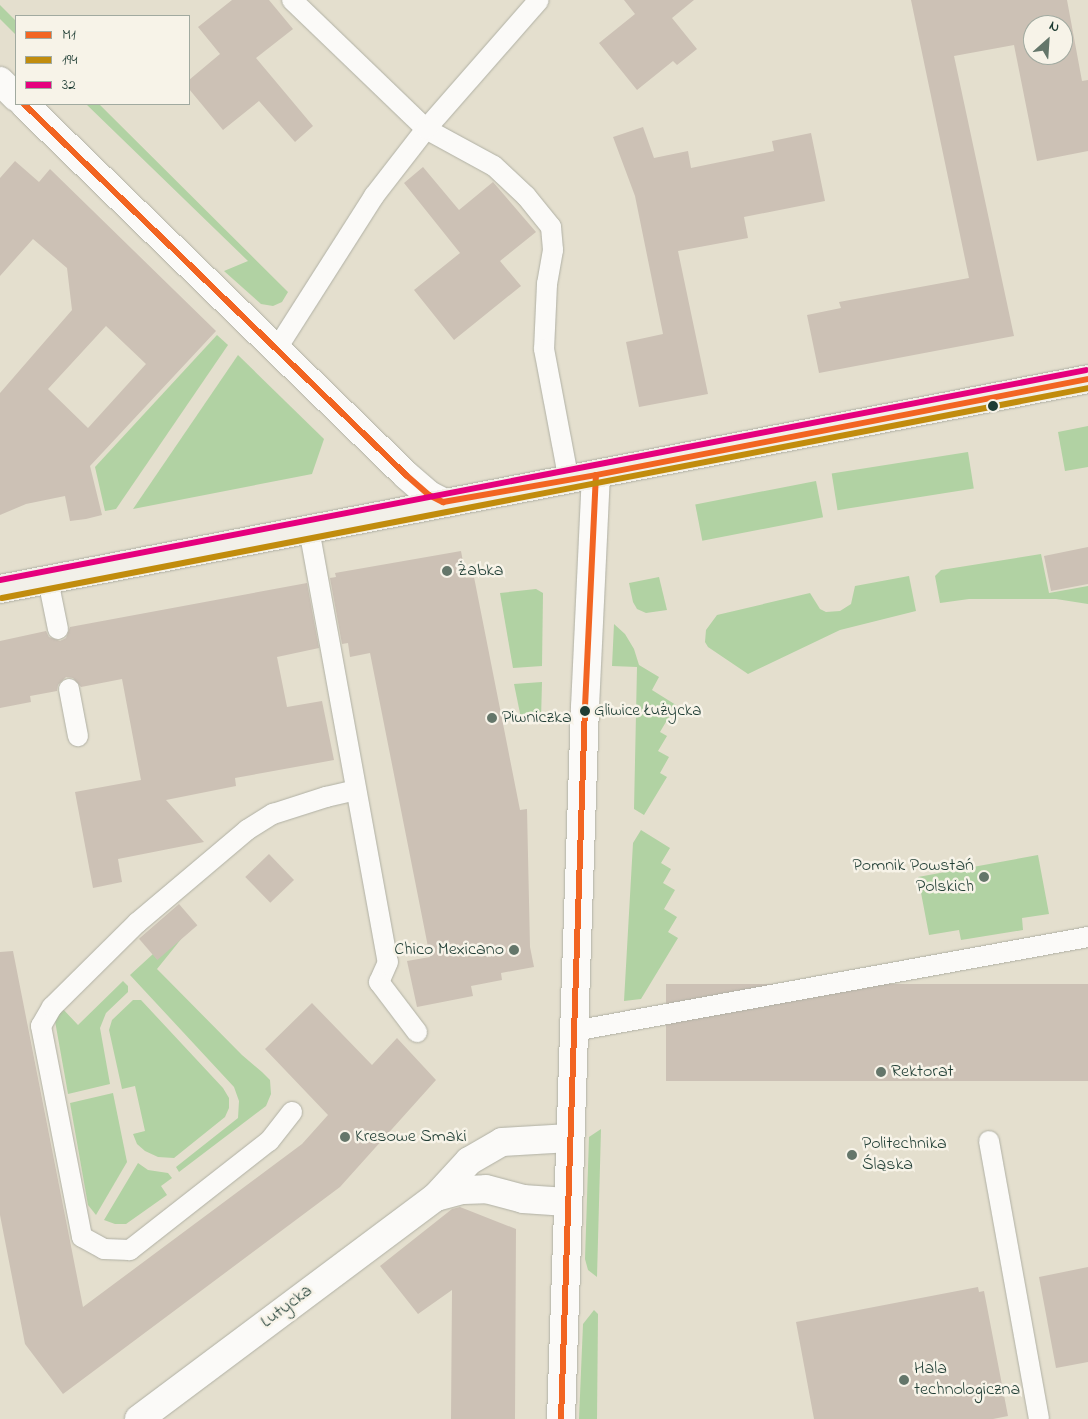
<!DOCTYPE html>
<meta charset="utf-8">
<style>
body{margin:0}
#map{position:relative;width:1088px;height:1419px;overflow:hidden;background:#e4dfce;font-family:"Indie Flower",sans-serif}
div>[style]{position:absolute}
.green>*{inset:0;background:#b1d2a3;transform-origin:0 0}
.building>*{inset:0;background:#ccc1b5;transform-origin:0 0}
.roads{filter:drop-shadow(0 0 1px #b0b0a4) drop-shadow(0 0 1px #b0b0a4)}
.service>*{height:20px;margin:-10px;padding:0 10px;transform-origin:10px;border-radius:10px;background:#fbfaf8}
.minor>*{height:28px;margin:-14px;padding:0 14px;transform-origin:14px;border-radius:14px;background:#fbfaf8}
.tertiary>*{height:28px;margin:-14px;padding:0 14px;transform-origin:14px;border-radius:14px;background:#fbfaf8}
.secondary>*{height:28px;margin:-14px;padding:0 14px;transform-origin:14px;border-radius:14px;background:#f2f0e9}
.bus-1>*{height:6px;margin:-3px;padding:0 3px;transform-origin:3px;border-radius:3px;background:#f26522}
.bus-2>*{height:6px;margin:-3px;padding:0 3px;transform-origin:3px;border-radius:3px;background:#c18c0d}
.bus-3>*{height:6px;margin:-3px;padding:0 3px;transform-origin:3px;border-radius:3px;background:#e5007d}
.dots>*{width:14px;height:14px;translate:-50% -50%;box-sizing:border-box;border:2px solid #f7f3e8;border-radius:50%}
span{translate:-50% -50%;white-space:nowrap;text-align:center;line-height:1.15;-webkit-text-stroke:5px #f7f3e8;paint-order:stroke}
.bus-label{font-size:17px;color:#1f3d34}
.left{translate:0 -50%;text-align:left}
.poi-label{font-size:18px;color:#1f3d34}
.right{translate:-100% -50%;text-align:right}
.street-label{font-size:18px;color:#1f3d34}
.legend{position:absolute;left:15px;top:15px;width:175px;height:90px;box-sizing:border-box;background:#f7f3e8;border:1px solid #a1aaa0;margin:0;padding:6px 9px;list-style:none;font-size:15px;color:#1f3d34}
.legend li{display:flex;align-items:center;gap:10px;height:25px}
.legend b{width:25px;border:1px solid #a1aaa0}
.north{position:absolute;left:1023px;top:15px;width:50px;height:50px;box-sizing:border-box;background:#f7f3e8;border:1px solid #a1aaa0;border-radius:50%;rotate:26deg;font-size:14px;font-weight:700;line-height:20px;text-align:center;color:#1f3d34}
.north::after{content:'';display:block;margin:auto;width:18px;height:22px;background:#64766a;clip-path:polygon(50% 0,100% 100%,50% 72%,0 100%)}
</style>
<div id="map">
<div class="green">
<i style="clip-path:polygon(0 5px,16px 21px,16px 35px,0 19px)"></i>
<i style="clip-path:polygon(86px 104px,99px 104px,288px 292px,282px 302px,273px 306px,261px 304px,224px 271px,248px 261px)"></i>
<i style="clip-path:polygon(217px 335px,228px 345px,116px 509px,105px 511px,95px 467px)"></i>
<i style="clip-path:polygon(238px 355px,324px 439px,312px 474px,133px 509px)"></i>
<i style="clip-path:polygon(1088px 426px,1088px 467px,1065px 471px,1058px 432px)"></i>
<i style="left:968px;top:452px;width:37px;height:138px;rotate:81deg"></i>
<i style="left:816px;top:481px;width:37px;height:123px;rotate:79deg"></i>
<i style="clip-path:polygon(1041px 554px,1049px 593px,1088px 586px,1088px 604px,1056px 599px,969px 599px,940px 603px,935px 576px,941px 570px)"></i>
<i style="clip-path:polygon(909px 576px,916px 611px,840px 630px,748px 674px,708px 647px,705px 642px,706px 630px,717px 615px,810px 593px,820px 609px,826px 612px,840px 611px,851px 604px,855px 586px)"></i>
<i style="clip-path:polygon(659px 577px,667px 610px,646px 613px,637px 609px,633px 602px,629px 583px)"></i>
<i style="clip-path:polygon(536px 589px,543px 593px,542px 666px,513px 668px,500px 593px)"></i>
<i style="clip-path:polygon(614px 624px,625px 634px,634px 649px,639px 665px,659px 677px,652px 690px,676px 705px,660px 732px,667px 736px,658px 751px,669px 757px,660px 773px,667px 777px,644px 815px,634px 809px,637px 667px,612px 666px)"></i>
<i style="clip-path:polygon(542px 682px,541px 720px,522px 723px,514px 684px)"></i>
<i style="clip-path:polygon(641px 830px,670px 848px,661px 863px,671px 869px,663px 883px,675px 890px,664px 909px,677px 917px,668px 932px,678px 938px,641px 999px,624px 1001px,633px 843px)"></i>
<i style="clip-path:polygon(1038px 855px,1049px 914px,1022px 918px,1023px 930px,961px 940px,959px 930px,929px 935px,918px 877px)"></i>
<i style="clip-path:polygon(182px 938px,157px 969px,242px 1055px,262px 1072px,270px 1080px,271px 1094px,266px 1106px,179px 1172px,176px 1167px,238px 1118px,239px 1101px,234px 1087px,130px 975px,153px 954px,157px 959px)"></i>
<i style="clip-path:polygon(123px 981px,128px 986px,128px 992px,106px 1013px,100px 1028px,110px 1084px,68px 1094px,55px 1021px,61px 1007px,78px 1025px)"></i>
<i style="clip-path:polygon(133px 1000px,141px 1000px,223px 1088px,229px 1098px,229px 1108px,225px 1117px,174px 1158px,158px 1157px,145px 1151px,137px 1144px,133px 1134px,145px 1131px,135px 1086px,122px 1089px,109px 1030px,112px 1020px)"></i>
<i style="clip-path:polygon(113px 1093px,127px 1162px,96px 1215px,88px 1205px,70px 1103px)"></i>
<i style="clip-path:polygon(601px 1129px,597px 1277px,588px 1270px,585px 1259px,589px 1137px)"></i>
<i style="clip-path:polygon(138px 1163px,148px 1170px,168px 1173px,172px 1178px,161px 1186px,167px 1195px,126px 1224px,115px 1224px,104px 1220px)"></i>
<i style="clip-path:polygon(594px 1310px,598px 1314px,597px 1419px,579px 1419px,583px 1324px)"></i>
</div>
<div class="building">
<i style="clip-path:polygon(232px 0,269px 0,293px 29px,256px 58px,313px 126px,295px 142px,259px 101px,223px 130px,189px 89px,189px 80px,220px 54px,198px 27px)"></i>
<i style="clip-path:polygon(624px 0,694px 0,672px 18px,697px 49px,677px 65px,673px 61px,637px 90px,599px 43px,635px 14px)"></i>
<i style="clip-path:polygon(evenodd,911px 0,1067px 0,1082px 81px,1088px 80px,1088px 151px,1037px 161px,1014px 45px,954px 56px,1014px 336px,819px 373px,807px 315px,841px 308px,839px 302px,969px 278px,911px 0,1033px 25px,1063px 25px,1063px 55px,1033px 55px,1033px 25px)"></i>
<i style="clip-path:polygon(643px 127px,654px 158px,688px 151px,691px 168px,774px 151px,772px 141px,811px 133px,825px 201px,744px 217px,748px 238px,678px 251px,708px 394px,639px 407px,626px 342px,663px 334px,635px 196px,613px 137px)"></i>
<i style="clip-path:polygon(evenodd,15px 161px,39px 182px,50px 169px,216px 331px,90px 466px,102px 515px,86px 519px,70px 521px,65px 496px,26px 504px,0 515px,0 393px,72px 310px,67px 268px,33px 239px,0 276px,0 178px,15px 161px,106px 326px,146px 364px,88px 428px,48px 389px,106px 326px)"></i>
<i style="clip-path:polygon(423px 167px,459px 210px,493px 182px,536px 232px,500px 261px,521px 286px,454px 340px,414px 290px,460px 253px,404px 183px)"></i>
<i style="clip-path:polygon(1088px 547px,1088px 584px,1051px 591px,1044px 556px)"></i>
<i style="clip-path:polygon(461px 551px,466px 578px,474px 577px,520px 810px,527px 809px,530px 947px,534px 967px,501px 973px,502px 980px,471px 986px,473px 996px,417px 1007px,407px 961px,430px 957px,370px 653px,350px 657px,348px 643px,342px 644px,330px 578px,336px 577px,335px 573px)"></i>
<i style="clip-path:polygon(307px 583px,319px 648px,277px 657px,287px 707px,322px 701px,334px 760px,235px 778px,236px 786px,166px 800px,204px 842px,118px 859px,122px 882px,93px 888px,75px 792px,141px 780px,122px 679px,81px 687px,73px 678px,66px 677px,58px 685px,57px 691px,30px 696px,31px 702px,0 708px,0 641px,46px 631px,49px 637px,60px 641px,66px 638px,70px 627px)"></i>
<i style="left:269px;top:854px;width:36px;height:33px;rotate:46deg"></i>
<i style="left:179px;top:904px;width:28px;height:53px;rotate:49deg"></i>
<i style="clip-path:polygon(13px 951px,83px 1307px,302px 1144px,328px 1115px,265px 1049px,312px 1003px,372px 1065px,397px 1038px,436px 1080px,340px 1187px,63px 1394px,25px 1344px,0 1215px,0 952px)"></i>
<i style="left:1088px;top:984px;width:97px;height:422px;rotate:90deg"></i>
<i style="clip-path:polygon(460px 1207px,516px 1229px,515px 1419px,451px 1419px,452px 1290px,418px 1314px,380px 1266px,452px 1209px)"></i>
<i style="clip-path:polygon(1088px 1267px,1088px 1362px,1056px 1368px,1039px 1277px)"></i>
<i style="clip-path:polygon(978px 1287px,979px 1292px,984px 1291px,1008px 1416px,993px 1419px,814px 1419px,796px 1322px)"></i>
</div>
<div class="roads">
<div class="service">
<i style="left:292px;top:0;width:186px;rotate:43.9deg"></i>
<i style="left:426px;top:129px;width:77px;rotate:28.6deg"></i>
<i style="left:494px;top:166px;width:44px;rotate:43.2deg"></i>
<i style="left:526px;top:196px;width:40px;rotate:51deg"></i>
<i style="left:551px;top:227px;width:23px;rotate:85deg"></i>
<i style="left:553px;top:250px;width:35px;rotate:100deg"></i>
<i style="left:547px;top:284px;width:65px;rotate:92.6deg"></i>
<i style="left:544px;top:349px;width:134px;rotate:79.3deg"></i>
<i style="left:276px;top:350px;width:183px;rotate:-57.5deg"></i>
<i style="left:374px;top:196px;width:85px;rotate:-52.2deg"></i>
<i style="left:426px;top:129px;width:171px;rotate:-48.8deg"></i>
<i style="left:309px;top:529px;width:440px;rotate:79.7deg"></i>
<i style="left:388px;top:962px;width:22px;rotate:114deg"></i>
<i style="left:379px;top:982px;width:63px;rotate:52.8deg"></i>
<i style="left:48px;top:580px;width:50px;rotate:78.5deg"></i>
<i style="left:69px;top:689px;width:48px;rotate:79.2deg"></i>
<i style="left:574px;top:1031px;width:523px;rotate:-10.36deg"></i>
<i style="left:292px;top:1112px;width:37px;rotate:128deg"></i>
<i style="left:269px;top:1141px;width:177px;rotate:141.9deg"></i>
<i style="left:130px;top:1250px;width:26px;rotate:-178deg"></i>
<i style="left:104px;top:1249px;width:25px;rotate:-151deg"></i>
<i style="left:82px;top:1237px;width:215px;rotate:-101deg"></i>
<i style="left:41px;top:1026px;width:22px;rotate:-60deg"></i>
<i style="left:52px;top:1007px;width:120px;rotate:-44.7deg"></i>
<i style="left:137px;top:923px;width:144px;rotate:-40.2deg"></i>
<i style="left:247px;top:830px;width:31px;rotate:-32deg"></i>
<i style="left:273px;top:814px;width:56px;rotate:-17.8deg"></i>
<i style="left:326px;top:797px;width:31px;rotate:-13deg"></i>
<i style="left:989px;top:1141px;width:282px;rotate:79.8deg"></i>
</div>
<div class="minor">
<i style="left:436px;top:1197px;width:28px;rotate:-15deg"></i>
<i style="left:463px;top:1190px;width:23px;rotate:-2deg"></i>
<i style="left:486px;top:1189px;width:38px;rotate:15deg"></i>
<i style="left:523px;top:1199px;width:44px;rotate:3.9deg"></i>
<i style="left:139px;top:1419px;width:371px;rotate:-36.8deg"></i>
<i style="left:436px;top:1197px;width:49px;rotate:-47.5deg"></i>
<i style="left:469px;top:1161px;width:38px;rotate:-30deg"></i>
<i style="left:502px;top:1142px;width:68px;rotate:-3.4deg"></i>
</div>
<div class="tertiary">
<i style="left:0;top:81px;width:23px;rotate:45deg"></i>
<i style="left:24px;top:104px;width:533px;rotate:44.16deg"></i>
<i style="left:406px;top:475px;width:30px;rotate:41deg"></i>
<i style="left:429px;top:495px;width:16px;rotate:27deg"></i>
<i style="left:561px;top:1419px;width:712px;rotate:-88.07deg"></i>
<i style="left:585px;top:707px;width:232px;rotate:-87.3deg"></i>
</div>
<div class="secondary">
<i style="left:0;top:589px;width:1108px;rotate:-10.92deg"></i>
</div>
</div>
<div class="bus-1">
<i style="left:24px;top:104px;width:533px;rotate:44.16deg"></i>
<i style="left:406px;top:475px;width:30px;rotate:41deg"></i>
<i style="left:429px;top:495px;width:16px;rotate:27deg"></i>
<i style="left:443px;top:502px;width:155px;rotate:-10deg"></i>
<i style="left:596px;top:475px;width:501px;rotate:-11.04deg"></i>
<i style="left:561px;top:1419px;width:712px;rotate:-88.07deg"></i>
<i style="left:585px;top:707px;width:232px;rotate:-87.3deg"></i>
</div>
<div class="bus-2">
<i style="left:2px;top:598px;width:1106px;rotate:-10.94deg"></i>
</div>
<div class="bus-3">
<i style="left:0;top:580px;width:1106px;rotate:-10.94deg"></i>
</div>
<div class="dots">
<i style="left:993px;top:406px;background:#1f3d34"></i>
<i style="left:447px;top:571px;background:#64766a"></i>
<i style="left:585px;top:711px;background:#1f3d34"></i>
<i style="left:492px;top:718px;background:#64766a"></i>
<i style="left:984px;top:877px;background:#64766a"></i>
<i style="left:514px;top:950px;background:#64766a"></i>
<i style="left:881px;top:1072px;background:#64766a"></i>
<i style="left:345px;top:1137px;background:#64766a"></i>
<i style="left:852px;top:1155px;background:#64766a"></i>
<i style="left:904px;top:1380px;background:#64766a"></i>
</div>
<div class="bus-label">
<span class="left" style="left:594px;top:711px">Gliwice Łużycka</span>
</div>
<div class="poi-label">
<span class="left" style="left:457px;top:571px">Żabka</span>
<span class="left" style="left:502px;top:718px">Piwniczka</span>
<span class="right" style="left:974px;top:877px">Pomnik Powstań<br>Polskich</span>
<span class="right" style="left:504px;top:950px">Chico Mexicano</span>
<span class="left" style="left:891px;top:1072px">Rektorat</span>
<span class="left" style="left:355px;top:1137px">Kresowe Smaki</span>
<span class="left" style="left:862px;top:1155px">Politechnika<br>Śląska</span>
<span class="left" style="left:914px;top:1380px">Hala<br>technologiczna</span>
</div>
<div class="street-label">
<span style="left:287px;top:1307px;rotate:-37deg">Lutycka</span>
</div>
<ul class="legend">
<li><b style="height:6px;background:#f26522"></b>M1</li>
<li><b style="height:6px;background:#c18c0d"></b>194</li>
<li><b style="height:6px;background:#e5007d"></b>32</li>
</ul>
<div class="north">N</div>
</div>
